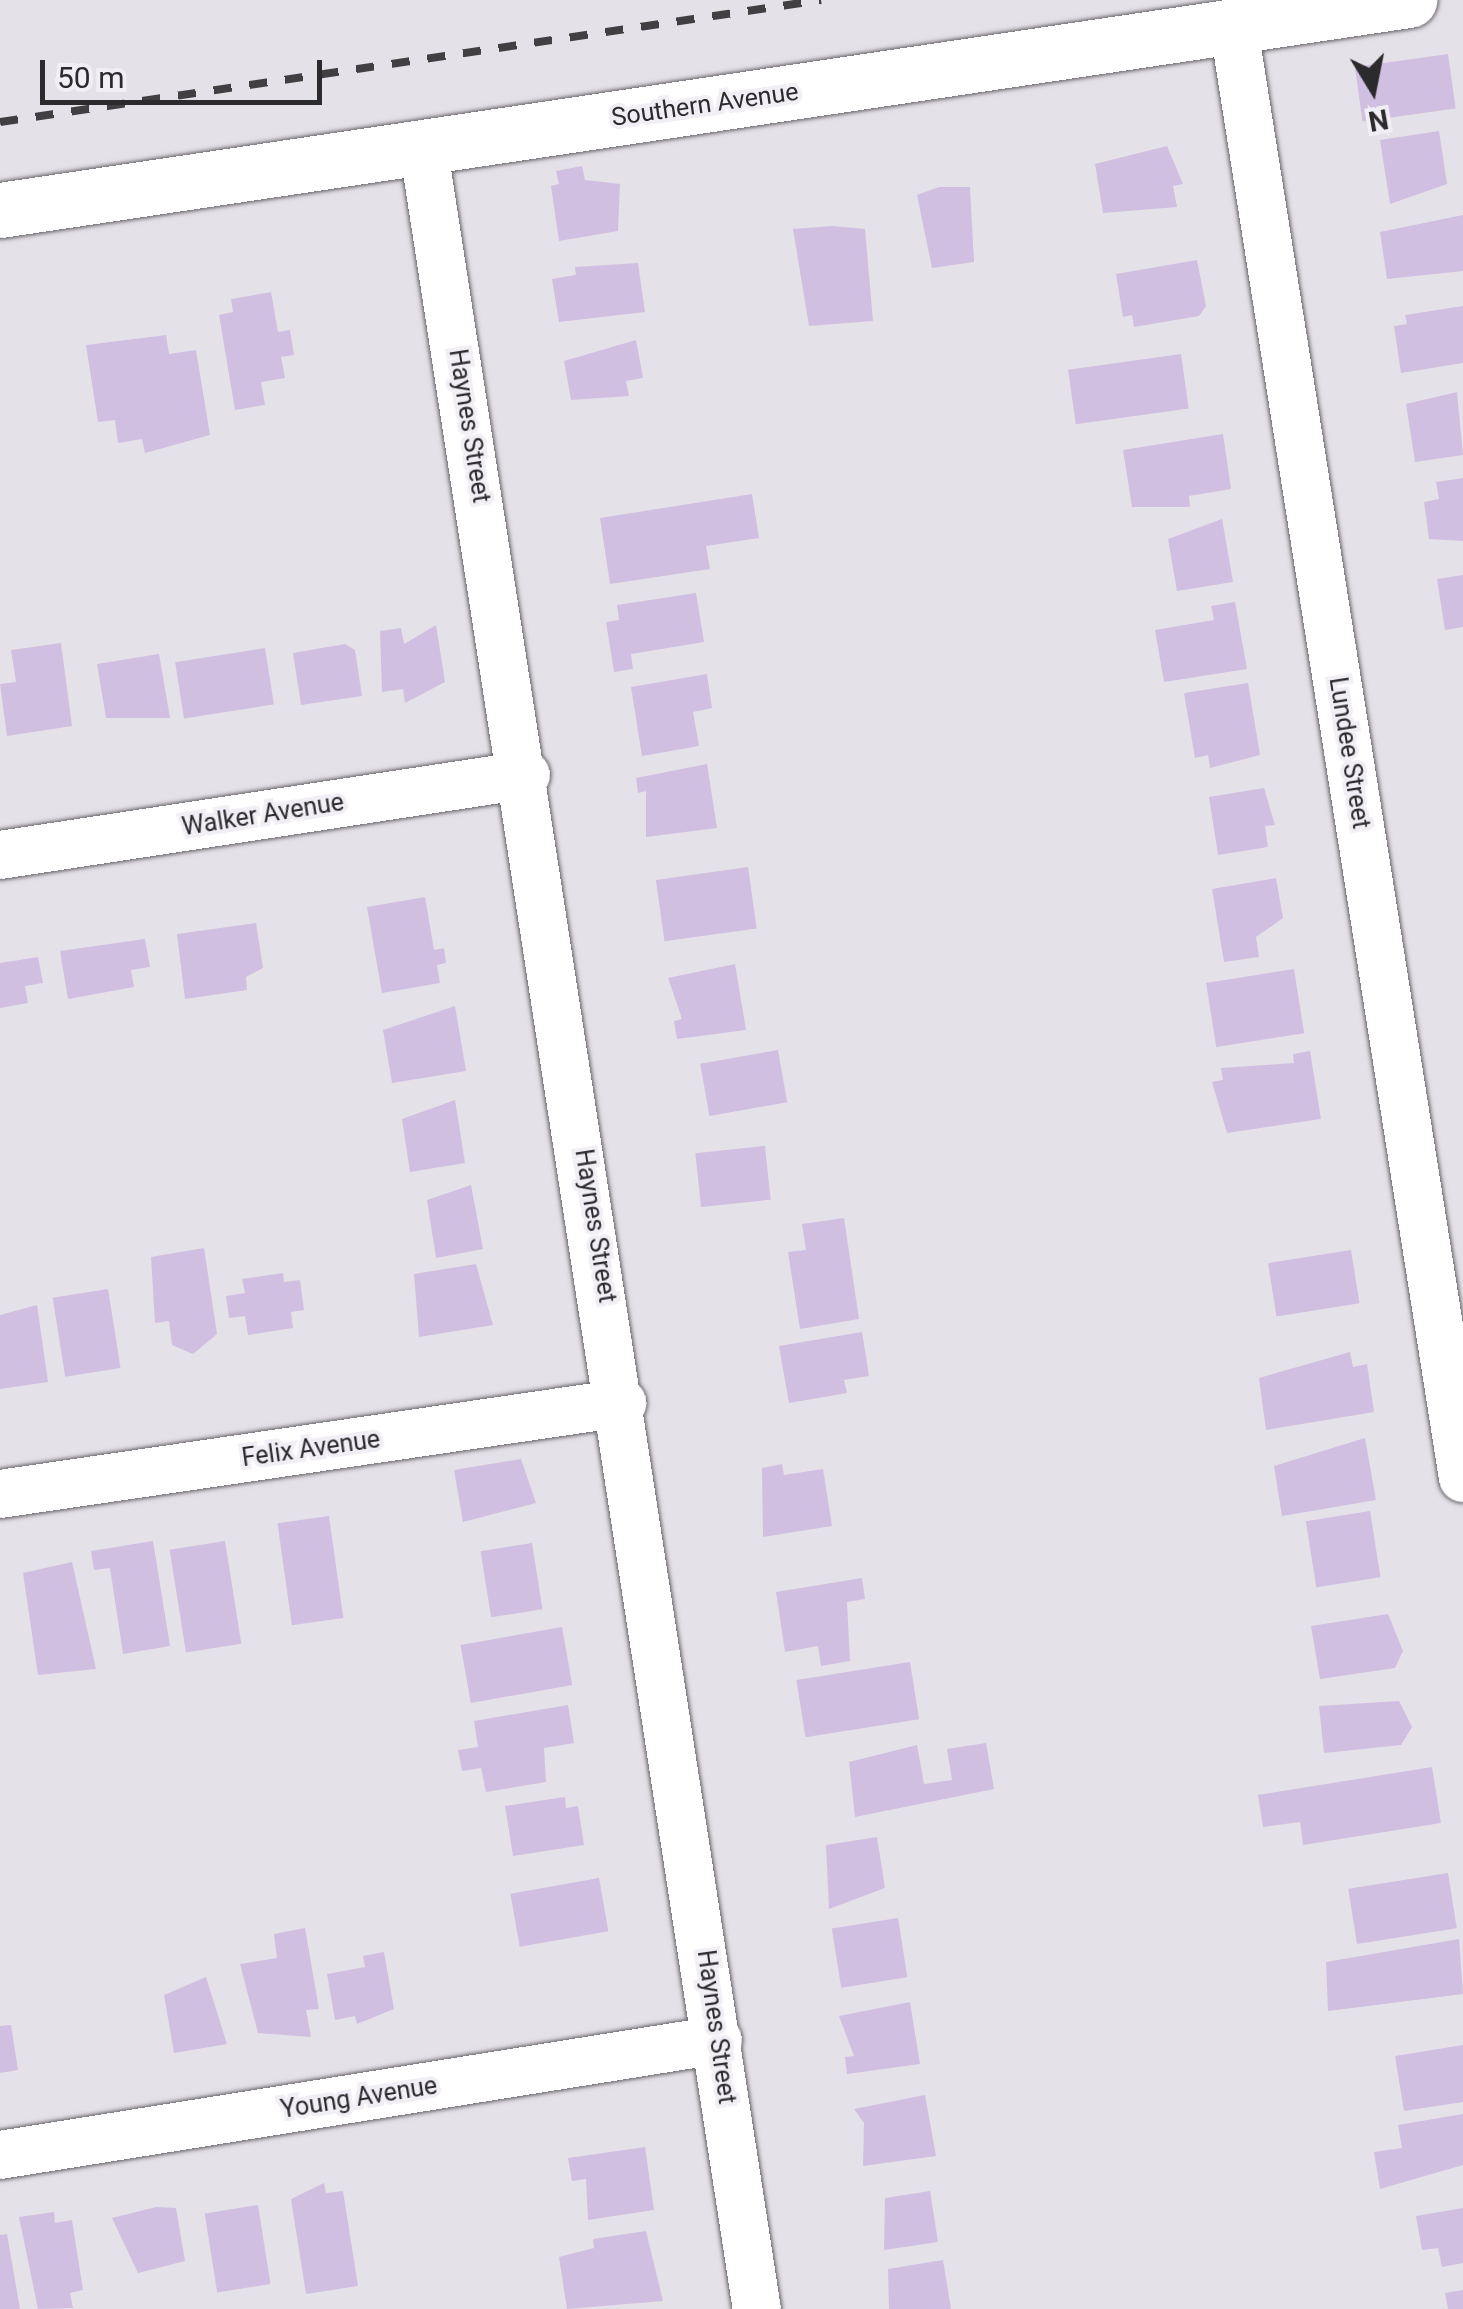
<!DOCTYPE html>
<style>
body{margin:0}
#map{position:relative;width:1463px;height:2309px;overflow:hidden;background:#e5e1e8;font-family:Roboto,sans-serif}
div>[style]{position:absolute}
.building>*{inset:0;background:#d1bfe1;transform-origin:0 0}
.roads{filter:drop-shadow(0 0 2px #666369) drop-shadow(0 0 2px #666369)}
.minor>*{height:48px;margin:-24px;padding:0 24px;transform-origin:24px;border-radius:24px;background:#fff}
.major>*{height:55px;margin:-27.5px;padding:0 27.5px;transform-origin:27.5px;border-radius:27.5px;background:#fff}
.rail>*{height:8px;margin-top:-4px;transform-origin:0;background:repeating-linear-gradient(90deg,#413f42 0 18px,transparent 0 36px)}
span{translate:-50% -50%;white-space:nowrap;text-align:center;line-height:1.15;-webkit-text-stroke:8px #f2eef5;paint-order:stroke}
.street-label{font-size:25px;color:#2b2a2c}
.north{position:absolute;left:1323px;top:40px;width:100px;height:100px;-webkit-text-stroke:8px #f2eef5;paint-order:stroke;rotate:170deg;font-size:28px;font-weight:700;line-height:40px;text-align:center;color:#2b2a2c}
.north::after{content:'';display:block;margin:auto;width:35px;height:45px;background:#2b2a2c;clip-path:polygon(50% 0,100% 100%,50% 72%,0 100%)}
.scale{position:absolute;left:40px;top:60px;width:282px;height:45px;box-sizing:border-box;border:5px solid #2b2a2c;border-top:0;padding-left:12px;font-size:30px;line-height:35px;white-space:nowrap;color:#2b2a2c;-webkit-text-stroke:8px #f2eef5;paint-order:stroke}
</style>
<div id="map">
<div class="building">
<i style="left:1448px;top:54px;width:55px;height:94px;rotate:82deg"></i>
<i style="clip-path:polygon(1439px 131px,1447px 184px,1390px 204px,1380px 140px)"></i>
<i style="clip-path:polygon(1167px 146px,1183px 184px,1173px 186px,1177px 207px,1103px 213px,1095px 164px)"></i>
<i style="clip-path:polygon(582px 166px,585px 180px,620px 184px,618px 231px,559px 241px,551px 186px,559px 184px,556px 171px)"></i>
<i style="clip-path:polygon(939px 187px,970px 187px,974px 262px,932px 268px,917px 195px)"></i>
<i style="clip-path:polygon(1463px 215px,1463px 271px,1387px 279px,1380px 232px)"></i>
<i style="clip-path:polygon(832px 226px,865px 229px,873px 321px,809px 326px,793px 229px)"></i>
<i style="clip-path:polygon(1197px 260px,1206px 306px,1199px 316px,1134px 327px,1132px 315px,1123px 317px,1116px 274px)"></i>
<i style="clip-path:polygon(638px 263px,645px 312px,559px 322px,552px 279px,576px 275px,575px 267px)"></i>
<i style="clip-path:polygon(271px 292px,278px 332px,290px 330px,294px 355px,281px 357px,285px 378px,261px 382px,265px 405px,235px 410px,219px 315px,233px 312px,231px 299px)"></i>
<i style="clip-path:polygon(1463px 306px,1463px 363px,1401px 373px,1394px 326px,1407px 324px,1405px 315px)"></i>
<i style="clip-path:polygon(166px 335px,169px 354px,196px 350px,210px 435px,145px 453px,142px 439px,118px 443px,115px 420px,98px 422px,86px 345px)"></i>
<i style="clip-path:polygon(636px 340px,643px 378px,626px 381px,629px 396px,571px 400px,564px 361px)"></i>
<i style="left:1181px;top:354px;width:55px;height:114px;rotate:82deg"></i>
<i style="clip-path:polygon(1457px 392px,1463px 455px,1415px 462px,1406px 404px)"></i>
<i style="clip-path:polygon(1223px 434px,1231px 489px,1189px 496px,1190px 507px,1132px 507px,1123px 450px)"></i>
<i style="clip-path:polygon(1463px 478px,1463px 541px,1429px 539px,1424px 502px,1439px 499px,1436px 482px)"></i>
<i style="clip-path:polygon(752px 494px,759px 538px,706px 546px,710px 569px,610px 584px,600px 518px)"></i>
<i style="clip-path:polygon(1222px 519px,1233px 582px,1177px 591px,1168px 539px)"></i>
<i style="clip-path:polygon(1463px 575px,1463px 627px,1445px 630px,1437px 579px)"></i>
<i style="clip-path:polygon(696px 593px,704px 642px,631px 654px,633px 669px,614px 672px,606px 622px,619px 620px,617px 605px)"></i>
<i style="clip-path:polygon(1235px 602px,1247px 669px,1164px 682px,1155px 630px,1214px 620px,1211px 606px)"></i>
<i style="clip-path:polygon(436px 625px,445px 682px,405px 703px,403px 689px,382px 692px,380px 631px,401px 628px,404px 644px)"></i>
<i style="clip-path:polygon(61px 643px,72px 726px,7px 736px,0 684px,16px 682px,11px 650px)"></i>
<i style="clip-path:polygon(345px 644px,355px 650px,362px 696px,301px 705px,293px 653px)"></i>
<i style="left:265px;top:648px;width:57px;height:91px;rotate:81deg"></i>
<i style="clip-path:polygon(159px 654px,170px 718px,106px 718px,97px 664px)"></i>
<i style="clip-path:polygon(707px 674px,712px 708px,693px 712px,699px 746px,642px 756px,631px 687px)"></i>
<i style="clip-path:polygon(1248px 683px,1260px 755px,1210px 768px,1208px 755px,1195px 758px,1184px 693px)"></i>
<i style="clip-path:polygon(707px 764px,717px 828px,646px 837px,646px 791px,638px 793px,636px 778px)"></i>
<i style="clip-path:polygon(1264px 788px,1275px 825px,1265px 826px,1268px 847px,1218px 855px,1209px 797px)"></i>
<i style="left:748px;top:867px;width:62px;height:93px;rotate:82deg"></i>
<i style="clip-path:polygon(1276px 878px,1283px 918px,1256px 937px,1259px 957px,1224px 962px,1212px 889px)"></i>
<i style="clip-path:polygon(425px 897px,434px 950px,444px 948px,446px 963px,437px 965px,440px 983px,382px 993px,367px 907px)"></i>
<i style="clip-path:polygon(256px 923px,263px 968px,246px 977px,247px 990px,185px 999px,177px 934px)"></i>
<i style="clip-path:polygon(145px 939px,150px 967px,131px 970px,134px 987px,68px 999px,60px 951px)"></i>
<i style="clip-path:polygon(38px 957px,43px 983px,25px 986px,28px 1003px,0 1008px,0 963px)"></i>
<i style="clip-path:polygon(735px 964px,746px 1030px,677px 1039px,674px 1021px,682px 1019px,668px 978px)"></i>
<i style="left:1294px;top:969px;width:65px;height:89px;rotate:81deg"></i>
<i style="clip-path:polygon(455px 1006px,466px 1071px,392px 1083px,383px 1030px)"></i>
<i style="left:778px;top:1050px;width:53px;height:79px;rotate:80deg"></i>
<i style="clip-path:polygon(1310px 1051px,1321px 1119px,1227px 1133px,1212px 1082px,1223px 1080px,1221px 1068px,1294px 1063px,1293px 1054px)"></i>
<i style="clip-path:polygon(455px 1100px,465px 1163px,410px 1172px,402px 1119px)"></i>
<i style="left:765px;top:1146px;width:54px;height:70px;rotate:84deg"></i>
<i style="clip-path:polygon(471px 1185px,483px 1249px,436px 1258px,427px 1200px)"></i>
<i style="clip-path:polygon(844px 1218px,859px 1319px,800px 1329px,788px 1252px,806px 1250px,802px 1224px)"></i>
<i style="clip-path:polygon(204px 1248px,217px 1334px,193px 1354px,172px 1345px,169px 1321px,155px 1323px,151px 1257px)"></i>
<i style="left:1351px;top:1250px;width:54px;height:84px;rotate:81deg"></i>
<i style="clip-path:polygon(476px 1264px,493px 1325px,419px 1337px,414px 1274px)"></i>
<i style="clip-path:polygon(283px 1273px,284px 1282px,300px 1280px,304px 1310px,291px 1312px,293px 1328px,248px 1335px,245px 1316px,229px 1318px,226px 1296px,245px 1293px,242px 1279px)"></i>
<i style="left:108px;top:1289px;width:80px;height:56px;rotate:81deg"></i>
<i style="clip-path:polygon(37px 1305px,48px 1382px,0 1389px,0 1315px)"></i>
<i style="clip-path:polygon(862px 1332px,869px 1376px,844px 1380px,847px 1393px,789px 1403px,779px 1346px)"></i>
<i style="clip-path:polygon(1350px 1352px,1353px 1367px,1367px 1364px,1374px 1412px,1266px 1430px,1259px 1378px)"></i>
<i style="clip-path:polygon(1365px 1438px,1376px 1500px,1282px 1516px,1274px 1466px)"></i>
<i style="clip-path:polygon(521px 1459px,536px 1503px,463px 1522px,454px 1470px)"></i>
<i style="clip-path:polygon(782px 1464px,784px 1475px,823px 1469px,832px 1526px,763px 1537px,762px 1468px)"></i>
<i style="left:1370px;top:1511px;width:67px;height:65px;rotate:81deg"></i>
<i style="left:329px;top:1516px;width:103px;height:52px;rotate:82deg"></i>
<i style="clip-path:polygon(153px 1541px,170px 1646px,123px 1654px,110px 1568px,94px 1570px,91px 1551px)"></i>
<i style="left:225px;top:1541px;width:104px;height:56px;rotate:81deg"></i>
<i style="left:532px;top:1543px;width:67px;height:52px;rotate:81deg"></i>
<i style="clip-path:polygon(72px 1562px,96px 1669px,38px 1675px,23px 1573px)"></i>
<i style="clip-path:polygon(862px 1578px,865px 1599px,847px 1602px,850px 1661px,821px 1666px,818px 1646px,785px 1652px,776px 1592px)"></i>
<i style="clip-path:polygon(1388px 1614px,1403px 1651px,1395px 1668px,1320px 1679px,1311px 1626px)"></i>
<i style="left:562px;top:1627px;width:59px;height:103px;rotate:80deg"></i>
<i style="left:910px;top:1662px;width:58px;height:115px;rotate:81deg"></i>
<i style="clip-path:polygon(1399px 1701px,1412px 1727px,1401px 1745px,1324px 1753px,1319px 1706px)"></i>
<i style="clip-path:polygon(568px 1705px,574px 1743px,544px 1748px,546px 1782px,486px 1792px,481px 1768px,462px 1771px,458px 1750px,478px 1747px,474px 1721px)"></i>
<i style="clip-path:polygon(986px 1743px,994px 1789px,855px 1817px,849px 1762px,917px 1745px,924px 1784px,952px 1780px,947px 1749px)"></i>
<i style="clip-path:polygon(1432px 1767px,1441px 1823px,1303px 1845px,1300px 1822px,1263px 1827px,1258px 1795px)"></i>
<i style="clip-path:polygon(565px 1797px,566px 1808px,578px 1806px,584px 1845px,513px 1856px,505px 1806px)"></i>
<i style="clip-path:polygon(877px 1837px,885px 1888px,829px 1909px,826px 1845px)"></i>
<i style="left:1448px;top:1873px;width:56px;height:101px;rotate:81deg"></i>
<i style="left:599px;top:1878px;width:54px;height:90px;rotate:80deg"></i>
<i style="left:898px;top:1918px;width:60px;height:67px;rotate:81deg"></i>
<i style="clip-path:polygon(305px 1928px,319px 2009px,306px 2010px,311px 2037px,258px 2033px,240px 1964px,277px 1958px,274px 1934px)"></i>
<i style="clip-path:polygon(1459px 1939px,1463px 1994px,1328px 2011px,1326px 1962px)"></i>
<i style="clip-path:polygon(384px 1952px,394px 2009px,357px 2024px,355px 2016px,335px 2020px,327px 1974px,365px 1967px,363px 1956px)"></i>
<i style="clip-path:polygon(206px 1977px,227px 2044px,174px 2053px,164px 1995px)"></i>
<i style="clip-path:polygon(910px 2002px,920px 2064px,847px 2074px,845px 2057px,854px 2056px,839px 2016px)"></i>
<i style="clip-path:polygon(11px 2025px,18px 2070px,0 2073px,0 2026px)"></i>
<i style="clip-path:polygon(1463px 2045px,1463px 2102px,1404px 2111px,1395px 2056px)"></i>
<i style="clip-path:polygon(925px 2095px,936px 2156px,863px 2166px,864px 2123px,854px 2109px)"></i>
<i style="clip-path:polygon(1463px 2114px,1463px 2165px,1380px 2189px,1374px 2152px,1402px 2148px,1398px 2125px)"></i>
<i style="clip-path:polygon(645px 2147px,654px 2210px,588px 2220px,586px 2179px,572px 2181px,568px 2158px)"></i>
<i style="clip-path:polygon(324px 2183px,326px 2193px,343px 2191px,358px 2286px,306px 2294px,291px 2199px)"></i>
<i style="clip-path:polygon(930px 2191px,938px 2242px,884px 2250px,885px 2198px)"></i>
<i style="left:258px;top:2205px;width:80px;height:54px;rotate:81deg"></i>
<i style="clip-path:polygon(156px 2207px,176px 2208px,185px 2261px,138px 2273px,112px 2218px)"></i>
<i style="clip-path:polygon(1463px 2208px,1463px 2263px,1442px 2267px,1438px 2248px,1422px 2250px,1416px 2216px)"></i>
<i style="clip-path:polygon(54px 2212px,55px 2223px,72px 2220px,83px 2290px,70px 2293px,73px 2308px,38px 2309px,19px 2217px)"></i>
<i style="clip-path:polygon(646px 2231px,663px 2301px,567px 2309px,559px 2257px,594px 2248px,593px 2239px)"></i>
<i style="clip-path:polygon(7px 2234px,20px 2309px,0 2309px,0 2235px)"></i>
<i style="clip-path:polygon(943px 2260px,951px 2309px,889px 2309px,888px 2269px)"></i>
<i style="clip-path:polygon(1463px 2290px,1463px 2309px,1448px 2309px,1445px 2293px)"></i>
</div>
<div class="roads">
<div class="minor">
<i style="left:1234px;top:29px;width:1467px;rotate:81.02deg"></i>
<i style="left:423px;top:145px;width:2190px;rotate:81.23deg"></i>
<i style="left:0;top:855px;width:532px;rotate:-8.65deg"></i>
<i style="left:0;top:1494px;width:629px;rotate:-8.32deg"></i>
<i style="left:0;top:2155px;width:727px;rotate:-9.1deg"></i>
</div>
<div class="major">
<i style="left:0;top:210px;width:1425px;rotate:-8.48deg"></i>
</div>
</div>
<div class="rail">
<i style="left:0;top:122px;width:830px;rotate:-8.45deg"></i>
</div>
<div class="street-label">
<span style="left:705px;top:105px;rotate:-8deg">Southern Avenue</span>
<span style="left:469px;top:426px;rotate:81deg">Haynes Street</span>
<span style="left:1349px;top:753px;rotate:81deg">Lundee Street</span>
<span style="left:263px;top:815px;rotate:-9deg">Walker Avenue</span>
<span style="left:595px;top:1226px;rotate:81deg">Haynes Street</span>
<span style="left:311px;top:1449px;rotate:-8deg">Felix Avenue</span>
<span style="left:716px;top:2027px;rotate:82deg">Haynes Street</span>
<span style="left:359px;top:2098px;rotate:-9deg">Young Avenue</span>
</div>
<div class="north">N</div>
<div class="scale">50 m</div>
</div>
